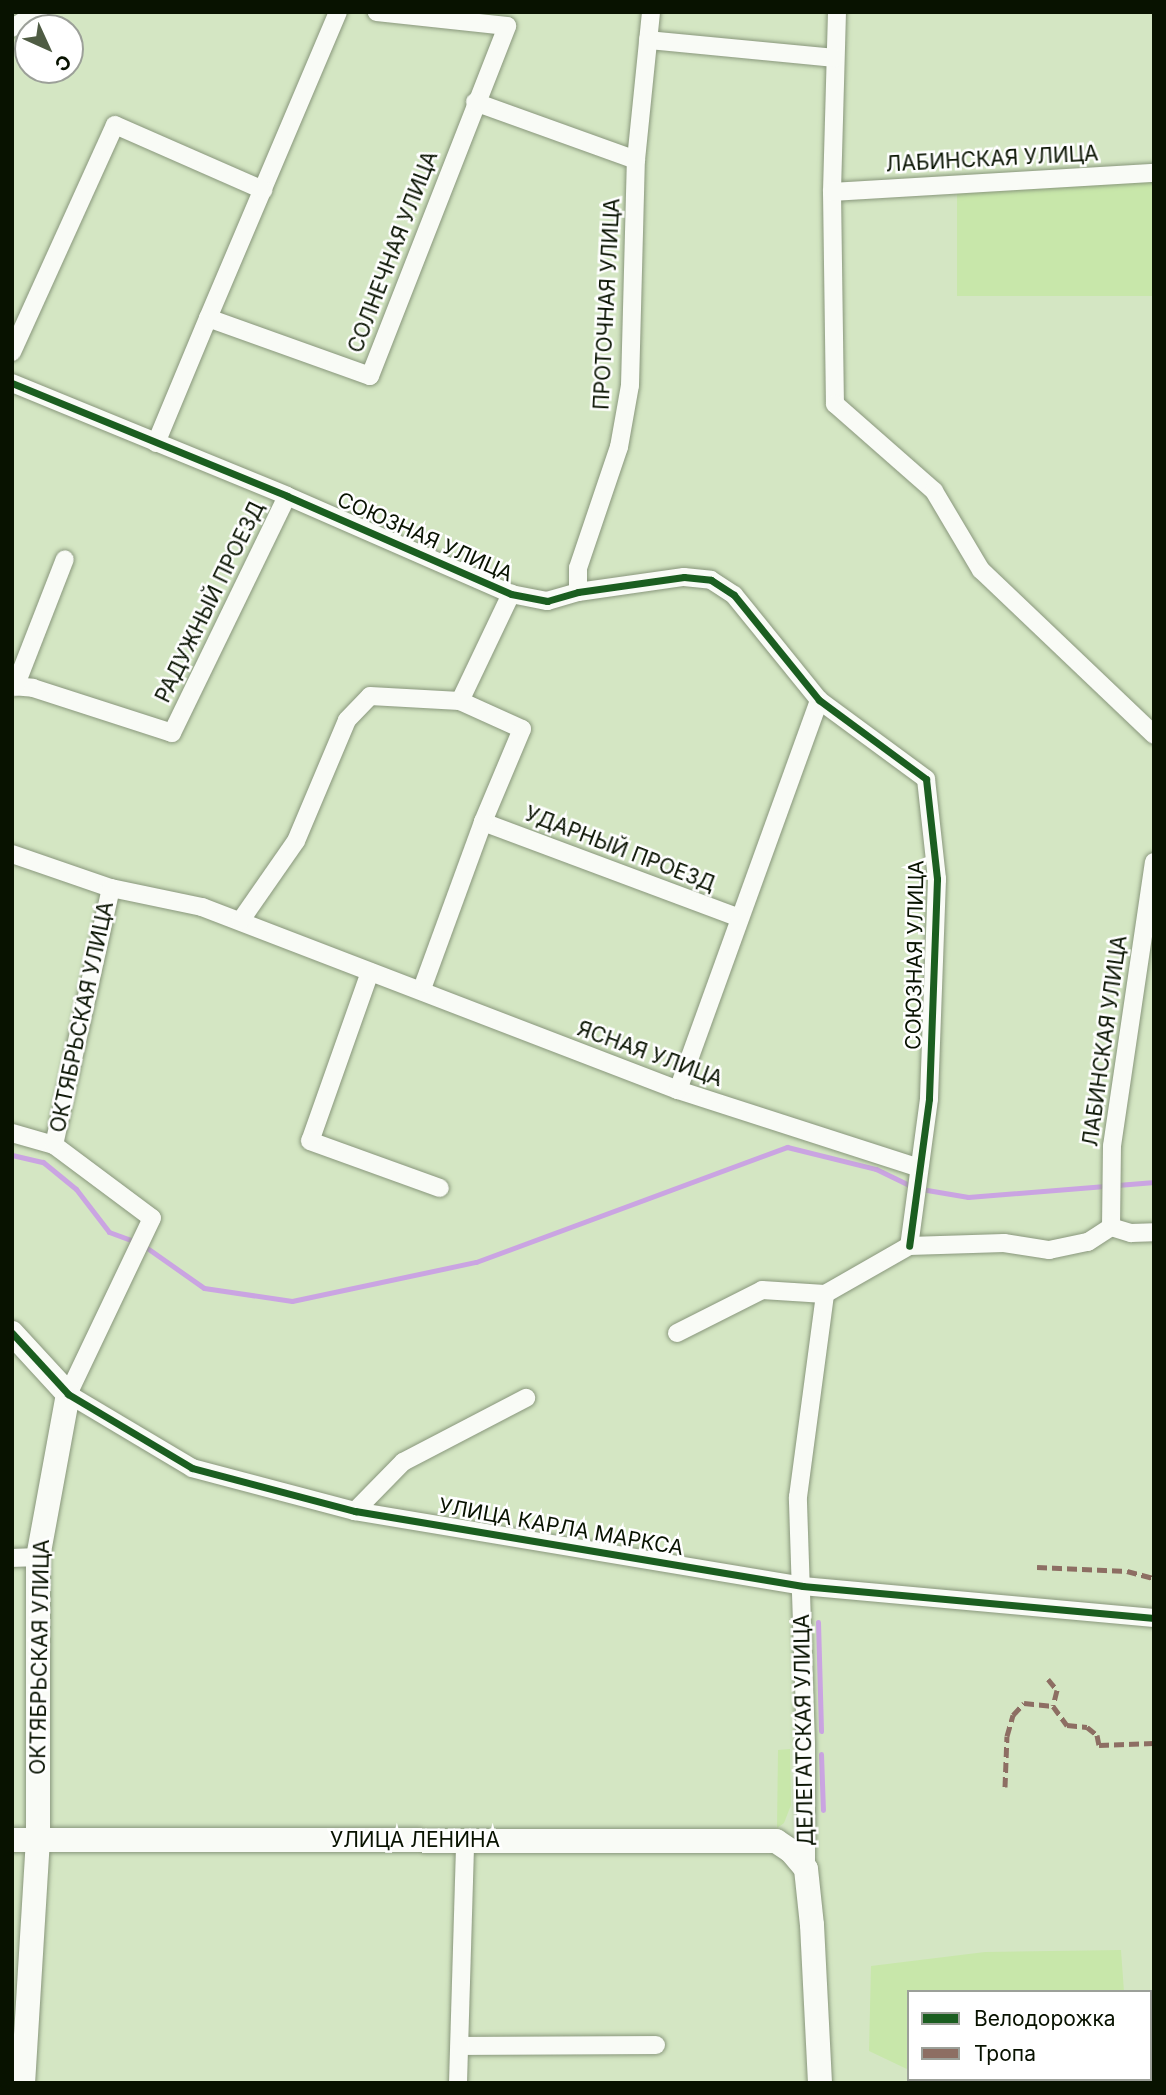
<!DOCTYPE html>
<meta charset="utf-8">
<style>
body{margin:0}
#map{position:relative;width:1166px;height:2095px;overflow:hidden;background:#d4e6c3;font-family:Inter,sans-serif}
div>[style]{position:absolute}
.green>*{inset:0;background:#c8e7aa;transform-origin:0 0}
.stream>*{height:5px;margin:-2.5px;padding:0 2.5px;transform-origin:2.5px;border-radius:2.5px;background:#caa4e2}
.roads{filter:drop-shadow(0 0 2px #89977c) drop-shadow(0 0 2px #89977c)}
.street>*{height:18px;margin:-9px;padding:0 9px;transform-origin:9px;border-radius:9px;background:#f9fbf6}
.secondary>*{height:24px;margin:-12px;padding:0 12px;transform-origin:12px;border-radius:12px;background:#f9fbf6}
.quiet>*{height:5px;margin-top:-2.5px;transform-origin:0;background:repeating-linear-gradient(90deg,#8d6e63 0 10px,transparent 0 15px)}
.cycleway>*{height:7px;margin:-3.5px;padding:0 3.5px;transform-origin:3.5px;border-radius:3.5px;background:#1b5e20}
span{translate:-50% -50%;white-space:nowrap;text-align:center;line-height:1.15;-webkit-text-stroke:5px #fff;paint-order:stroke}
.street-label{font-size:21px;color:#081200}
.frame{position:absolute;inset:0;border:14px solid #081200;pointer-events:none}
.legend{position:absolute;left:907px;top:1990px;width:245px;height:91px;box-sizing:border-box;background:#fff;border:2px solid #9ca099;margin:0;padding:9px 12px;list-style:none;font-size:21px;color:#081200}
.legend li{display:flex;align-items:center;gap:14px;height:35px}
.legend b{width:35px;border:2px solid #9ca099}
.north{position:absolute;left:14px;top:14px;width:70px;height:70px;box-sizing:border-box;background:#fff;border:2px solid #9ca099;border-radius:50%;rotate:135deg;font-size:19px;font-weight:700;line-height:28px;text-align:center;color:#081200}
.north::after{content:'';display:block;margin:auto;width:24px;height:32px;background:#4f5c44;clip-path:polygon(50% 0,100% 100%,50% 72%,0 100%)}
</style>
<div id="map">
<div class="green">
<i style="left:1154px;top:180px;width:116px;height:197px;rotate:90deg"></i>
<i style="clip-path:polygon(790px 1749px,791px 1805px,784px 1823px,777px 1828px,778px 1750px)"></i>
<i style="clip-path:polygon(1121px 1950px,1124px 1992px,909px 1992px,909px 2070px,869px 2051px,871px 1966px,985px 1952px)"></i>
</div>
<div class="stream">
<i style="left:12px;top:1155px;width:32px;rotate:13deg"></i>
<i style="left:43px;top:1162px;width:43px;rotate:39.3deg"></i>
<i style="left:76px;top:1189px;width:54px;rotate:52.5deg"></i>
<i style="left:109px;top:1232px;width:33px;rotate:20deg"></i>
<i style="left:140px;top:1243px;width:78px;rotate:35.1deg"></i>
<i style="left:204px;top:1288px;width:89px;rotate:8.4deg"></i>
<i style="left:292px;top:1301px;width:188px;rotate:-12deg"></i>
<i style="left:476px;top:1262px;width:332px;rotate:-20.3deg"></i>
<i style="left:787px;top:1147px;width:92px;rotate:13.9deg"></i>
<i style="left:876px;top:1169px;width:43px;rotate:26deg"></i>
<i style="left:915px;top:1188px;width:54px;rotate:9.6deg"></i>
<i style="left:968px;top:1197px;width:187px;rotate:-4.6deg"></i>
<i style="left:818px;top:1622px;width:109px;rotate:88.4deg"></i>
<i style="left:821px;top:1754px;width:56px;rotate:88deg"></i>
</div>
<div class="roads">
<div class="street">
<i style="left:338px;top:12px;width:332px;rotate:113deg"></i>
<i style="left:208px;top:318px;width:172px;rotate:19.7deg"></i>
<i style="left:370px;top:376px;width:376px;rotate:-68.6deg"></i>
<i style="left:507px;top:26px;width:131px;rotate:-173.9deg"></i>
<i style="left:837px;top:12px;width:180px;rotate:91.6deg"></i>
<i style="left:832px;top:192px;width:212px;rotate:89.2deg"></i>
<i style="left:835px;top:404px;width:132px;rotate:41.3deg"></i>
<i style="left:934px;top:491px;width:92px;rotate:59.3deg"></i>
<i style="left:981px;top:570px;width:239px;rotate:43.6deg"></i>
<i style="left:12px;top:28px;width:31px;rotate:-31deg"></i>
<i style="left:648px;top:40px;width:187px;rotate:5.5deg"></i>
<i style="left:475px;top:102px;width:171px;rotate:19.8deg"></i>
<i style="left:832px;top:192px;width:323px;rotate:-3.4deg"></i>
<i style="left:12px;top:352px;width:249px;rotate:-65.6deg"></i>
<i style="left:115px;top:125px;width:162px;rotate:23.7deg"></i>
<i style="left:12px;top:383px;width:297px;rotate:22.3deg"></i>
<i style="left:287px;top:496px;width:244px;rotate:23.6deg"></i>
<i style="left:511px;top:594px;width:37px;rotate:11deg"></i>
<i style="left:547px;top:601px;width:32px;rotate:-16deg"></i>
<i style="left:578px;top:592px;width:107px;rotate:-8.1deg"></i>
<i style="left:684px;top:577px;width:27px;rotate:6deg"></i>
<i style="left:711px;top:580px;width:27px;rotate:33deg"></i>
<i style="left:734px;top:595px;width:135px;rotate:51deg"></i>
<i style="left:819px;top:700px;width:133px;rotate:36.4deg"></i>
<i style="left:926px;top:779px;width:101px;rotate:83.7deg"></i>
<i style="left:937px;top:879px;width:220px;rotate:92.1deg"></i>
<i style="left:929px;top:1099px;width:148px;rotate:97.7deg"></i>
<i style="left:156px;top:443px;width:135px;rotate:-67.4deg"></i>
<i style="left:578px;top:592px;width:24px;rotate:-90deg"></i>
<i style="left:578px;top:568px;width:128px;rotate:-71.3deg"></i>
<i style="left:619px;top:447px;width:63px;rotate:-79.9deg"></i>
<i style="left:630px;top:385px;width:225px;rotate:-88.5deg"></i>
<i style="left:636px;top:160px;width:149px;rotate:-84.2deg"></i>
<i style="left:12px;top:686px;width:21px;rotate:5deg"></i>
<i style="left:33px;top:688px;width:146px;rotate:17.9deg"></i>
<i style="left:172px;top:733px;width:263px;rotate:-64.1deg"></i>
<i style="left:15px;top:687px;width:137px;rotate:-68.7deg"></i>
<i style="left:460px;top:701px;width:119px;rotate:-64.5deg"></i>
<i style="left:483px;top:822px;width:274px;rotate:20.5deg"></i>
<i style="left:12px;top:854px;width:105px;rotate:19deg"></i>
<i style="left:111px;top:888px;width:93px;rotate:11.8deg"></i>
<i style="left:202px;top:907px;width:510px;rotate:21.03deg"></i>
<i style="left:678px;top:1090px;width:253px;rotate:17.9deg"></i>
<i style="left:241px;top:920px;width:96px;rotate:-55.2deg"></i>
<i style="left:296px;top:841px;width:131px;rotate:-67.1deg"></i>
<i style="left:347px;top:720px;width:33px;rotate:-46deg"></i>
<i style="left:370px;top:696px;width:90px;rotate:3.2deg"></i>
<i style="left:460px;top:701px;width:68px;rotate:24.3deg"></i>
<i style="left:522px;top:729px;width:101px;rotate:112.8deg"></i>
<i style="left:483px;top:822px;width:171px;rotate:110.1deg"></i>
<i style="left:370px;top:972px;width:179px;rotate:109.5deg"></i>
<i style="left:310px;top:1141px;width:138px;rotate:19.9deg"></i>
<i style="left:678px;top:1090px;width:415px;rotate:-70.1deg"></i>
<i style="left:12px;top:1133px;width:44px;rotate:15.9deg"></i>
<i style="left:54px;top:1145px;width:122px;rotate:36.7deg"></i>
<i style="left:152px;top:1218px;width:195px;rotate:115.5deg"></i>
<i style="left:68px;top:1394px;width:144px;rotate:30.8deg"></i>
<i style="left:192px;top:1468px;width:169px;rotate:14.8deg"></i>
<i style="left:355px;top:1511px;width:454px;rotate:9.5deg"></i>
<i style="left:803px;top:1586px;width:352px;rotate:5.2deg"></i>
<i style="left:54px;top:1145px;width:263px;rotate:-77.5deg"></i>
<i style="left:1111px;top:1227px;width:81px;rotate:-89.3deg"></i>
<i style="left:1112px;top:1146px;width:287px;rotate:-81.6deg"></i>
<i style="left:677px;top:1333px;width:95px;rotate:-26.8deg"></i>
<i style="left:762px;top:1290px;width:63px;rotate:3.6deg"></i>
<i style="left:825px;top:1294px;width:97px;rotate:-29.7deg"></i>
<i style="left:909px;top:1246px;width:95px;rotate:-1.8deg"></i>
<i style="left:1004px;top:1243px;width:46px;rotate:8.8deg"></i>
<i style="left:1049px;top:1250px;width:40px;rotate:-12deg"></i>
<i style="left:1088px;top:1242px;width:27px;rotate:-33deg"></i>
<i style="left:1111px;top:1227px;width:21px;rotate:17deg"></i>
<i style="left:1131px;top:1233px;width:23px;rotate:-2deg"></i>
<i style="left:355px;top:1511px;width:69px;rotate:-45.6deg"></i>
<i style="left:403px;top:1462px;width:139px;rotate:-27.5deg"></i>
<i style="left:12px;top:1558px;width:26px;rotate:-2deg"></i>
<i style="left:806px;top:1869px;width:125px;rotate:-90deg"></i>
<i style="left:806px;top:1744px;width:247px;rotate:-91.9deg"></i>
<i style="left:798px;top:1497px;width:205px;rotate:-82.4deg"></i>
<i style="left:460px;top:2046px;width:196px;rotate:-0.3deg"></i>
<i style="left:458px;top:2083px;width:242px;rotate:-88.3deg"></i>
</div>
<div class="secondary">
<i style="left:12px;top:1333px;width:83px;rotate:47.4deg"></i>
<i style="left:68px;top:1394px;width:166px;rotate:100.4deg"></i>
<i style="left:38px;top:1557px;width:282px;rotate:90deg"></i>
<i style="left:38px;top:1839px;width:244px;rotate:93.5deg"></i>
<i style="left:12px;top:1840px;width:764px;rotate:0.07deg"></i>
<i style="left:776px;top:1841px;width:18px;rotate:34deg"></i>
<i style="left:791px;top:1851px;width:23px;rotate:50deg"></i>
<i style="left:806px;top:1869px;width:56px;rotate:83.9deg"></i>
<i style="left:812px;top:1925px;width:158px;rotate:87.1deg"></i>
</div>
</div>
<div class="quiet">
<i style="left:1037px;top:1567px;width:90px;rotate:2.5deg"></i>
<i style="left:1127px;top:1571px;width:28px;rotate:15deg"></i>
<i style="left:1048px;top:1679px;width:14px;rotate:51deg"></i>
<i style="left:1057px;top:1690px;width:16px;rotate:104deg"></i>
<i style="left:1005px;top:1787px;width:51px;rotate:-87.8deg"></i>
<i style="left:1007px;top:1736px;width:22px;rotate:-74deg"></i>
<i style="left:1013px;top:1715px;width:16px;rotate:-47deg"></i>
<i style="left:1024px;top:1703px;width:29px;rotate:6deg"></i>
<i style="left:1053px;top:1706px;width:24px;rotate:54deg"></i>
<i style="left:1067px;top:1725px;width:20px;rotate:6deg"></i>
<i style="left:1087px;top:1727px;width:13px;rotate:39deg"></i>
<i style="left:1097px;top:1735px;width:10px;rotate:79deg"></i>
<i style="left:1099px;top:1745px;width:55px;rotate:-2.1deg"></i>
</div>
<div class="cycleway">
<i style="left:12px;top:383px;width:297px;rotate:22.3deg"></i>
<i style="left:287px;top:496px;width:244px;rotate:23.6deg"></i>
<i style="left:511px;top:594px;width:37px;rotate:11deg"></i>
<i style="left:547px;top:601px;width:32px;rotate:-16deg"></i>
<i style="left:578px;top:592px;width:107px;rotate:-8.1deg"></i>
<i style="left:684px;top:577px;width:27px;rotate:6deg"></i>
<i style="left:711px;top:580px;width:27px;rotate:33deg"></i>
<i style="left:734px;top:595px;width:135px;rotate:51deg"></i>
<i style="left:819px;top:700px;width:133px;rotate:36.4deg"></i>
<i style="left:926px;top:779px;width:101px;rotate:83.7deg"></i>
<i style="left:937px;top:879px;width:220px;rotate:92.1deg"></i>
<i style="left:929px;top:1099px;width:148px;rotate:97.7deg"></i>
<i style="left:12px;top:1333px;width:83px;rotate:47.4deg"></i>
<i style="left:68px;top:1394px;width:144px;rotate:30.8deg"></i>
<i style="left:192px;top:1468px;width:169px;rotate:14.8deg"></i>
<i style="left:355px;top:1511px;width:454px;rotate:9.5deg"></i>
<i style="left:803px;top:1586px;width:352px;rotate:5.2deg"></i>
</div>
<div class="street-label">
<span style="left:992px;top:159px;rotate:-3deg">ЛАБИНСКАЯ УЛИЦА</span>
<span style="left:393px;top:252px;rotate:-69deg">СОЛНЕЧНАЯ УЛИЦА</span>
<span style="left:607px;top:304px;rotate:-87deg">ПРОТОЧНАЯ УЛИЦА</span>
<span style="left:425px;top:537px;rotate:24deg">СОЮЗНАЯ УЛИЦА</span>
<span style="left:210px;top:602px;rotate:-64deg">РАДУЖНЫЙ ПРОЕЗД</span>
<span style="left:620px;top:849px;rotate:21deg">УДАРНЫЙ ПРОЕЗД</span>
<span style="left:915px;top:955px;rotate:-89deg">СОЮЗНАЯ УЛИЦА</span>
<span style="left:82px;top:1017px;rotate:-78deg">ОКТЯБРЬСКАЯ УЛИЦА</span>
<span style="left:1105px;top:1041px;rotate:-82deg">ЛАБИНСКАЯ УЛИЦА</span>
<span style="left:650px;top:1054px;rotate:20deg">ЯСНАЯ УЛИЦА</span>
<span style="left:561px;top:1527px;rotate:10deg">УЛИЦА КАРЛА МАРКСА</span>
<span style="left:40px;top:1657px;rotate:-89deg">ОКТЯБРЬСКАЯ УЛИЦА</span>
<span style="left:804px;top:1730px;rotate:-91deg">ДЕЛЕГАТСКАЯ УЛИЦА</span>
<span style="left:415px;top:1840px">УЛИЦА ЛЕНИНА</span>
</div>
<div class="frame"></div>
<ul class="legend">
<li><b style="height:9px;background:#1b5e20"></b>Велодорожка</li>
<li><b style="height:9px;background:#8d6e63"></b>Тропа</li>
</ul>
<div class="north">С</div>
</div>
